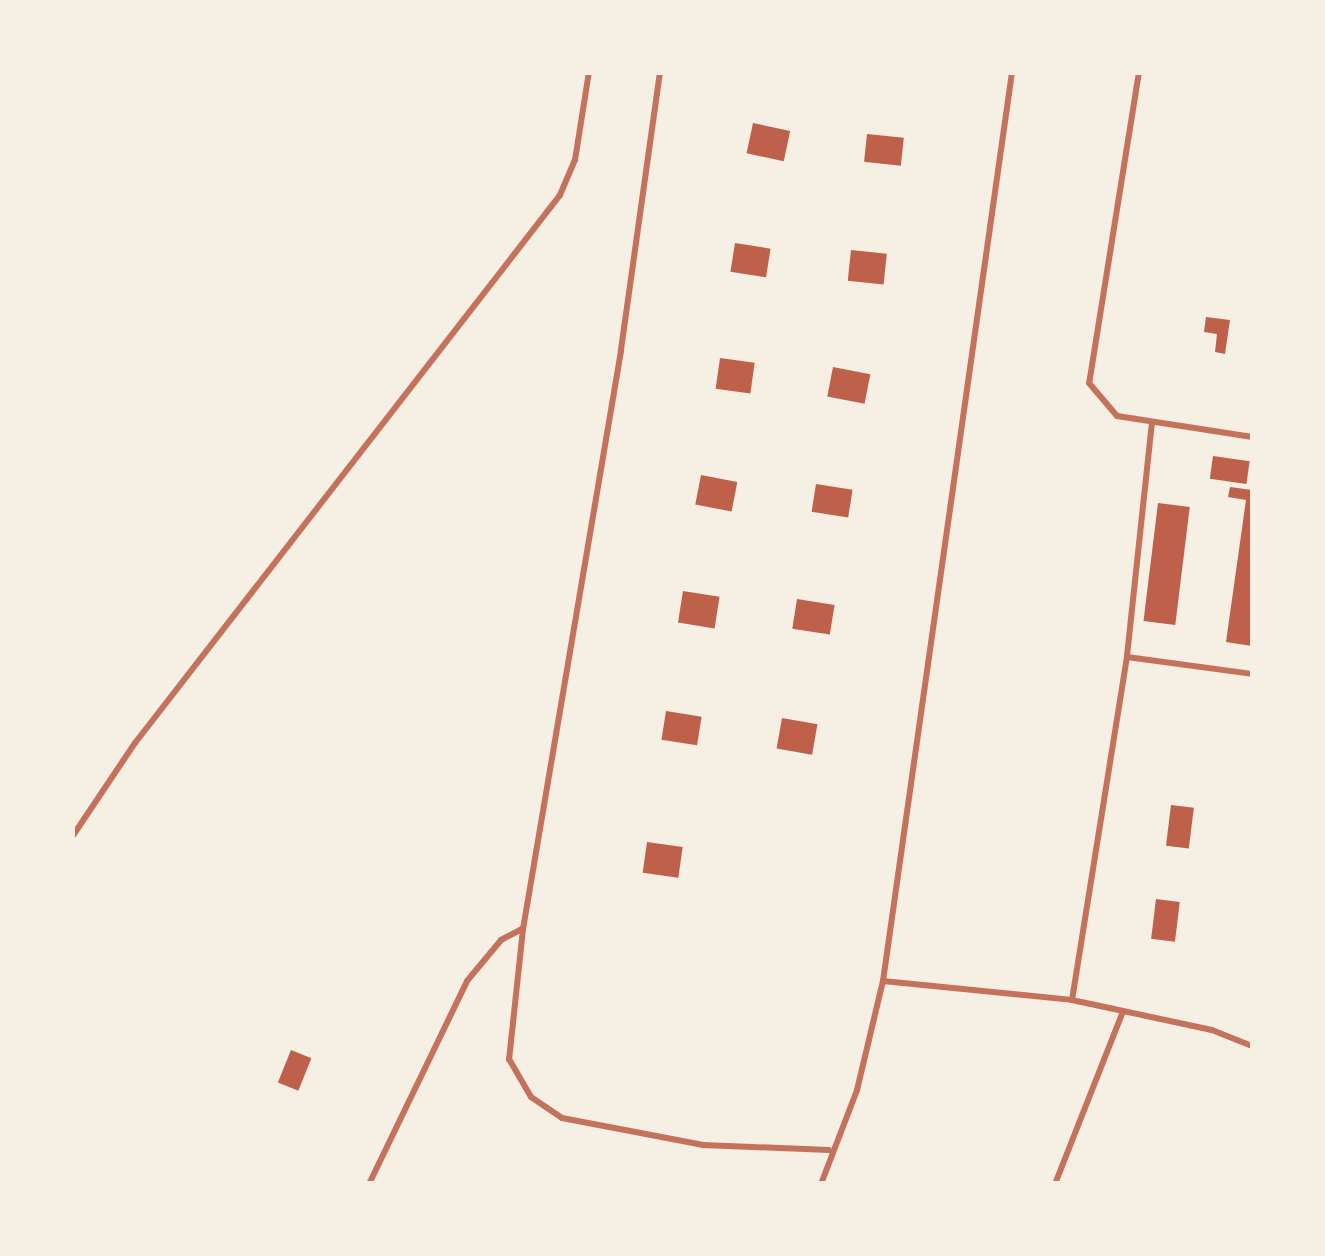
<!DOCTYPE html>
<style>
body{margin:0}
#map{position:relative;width:1325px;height:1256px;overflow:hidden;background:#f6efe4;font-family:"Space Grotesk",sans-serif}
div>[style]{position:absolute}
.building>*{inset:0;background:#bf614a;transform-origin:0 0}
.service>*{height:6px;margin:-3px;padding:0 3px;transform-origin:3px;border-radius:3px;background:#c5725c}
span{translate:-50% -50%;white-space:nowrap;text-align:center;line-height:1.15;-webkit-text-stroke:10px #f6efe4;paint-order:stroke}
.frame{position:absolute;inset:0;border:75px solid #f6efe4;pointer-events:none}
</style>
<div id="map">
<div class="building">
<i style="left:753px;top:123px;width:38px;height:31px;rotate:12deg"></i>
<i style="left:867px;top:134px;width:37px;height:28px;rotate:6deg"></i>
<i style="left:735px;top:243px;width:36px;height:29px;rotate:9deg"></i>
<i style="left:851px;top:250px;width:36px;height:31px;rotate:6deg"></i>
<i style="clip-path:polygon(1206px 317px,1230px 320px,1225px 354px,1215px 352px,1217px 334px,1204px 332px)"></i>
<i style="left:720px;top:358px;width:35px;height:31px;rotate:8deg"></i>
<i style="left:833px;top:367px;width:38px;height:30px;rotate:11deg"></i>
<i style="left:1213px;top:456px;width:37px;height:23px;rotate:8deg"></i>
<i style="left:701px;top:475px;width:37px;height:30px;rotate:11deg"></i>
<i style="left:816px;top:484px;width:37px;height:28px;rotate:9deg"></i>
<i style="clip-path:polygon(1230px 487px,1252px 490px,1252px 646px,1226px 642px,1246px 500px,1228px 497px)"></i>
<i style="left:1158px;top:503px;width:32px;height:119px;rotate:7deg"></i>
<i style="left:683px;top:591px;width:37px;height:32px;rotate:9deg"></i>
<i style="left:797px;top:599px;width:38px;height:30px;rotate:9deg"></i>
<i style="left:666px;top:711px;width:36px;height:29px;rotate:9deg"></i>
<i style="left:782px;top:718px;width:36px;height:31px;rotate:10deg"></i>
<i style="left:1171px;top:805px;width:23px;height:41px;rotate:7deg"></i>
<i style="left:647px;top:842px;width:36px;height:31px;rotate:8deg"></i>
<i style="left:1156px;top:899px;width:24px;height:40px;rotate:7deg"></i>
<i style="left:291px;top:1050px;width:22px;height:35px;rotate:22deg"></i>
</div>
<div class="service">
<i style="left:660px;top:72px;width:282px;rotate:98deg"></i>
<i style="left:621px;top:351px;width:586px;rotate:99.62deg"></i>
<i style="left:523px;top:929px;width:131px;rotate:96.1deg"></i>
<i style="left:509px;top:1059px;width:44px;rotate:59.9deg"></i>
<i style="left:531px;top:1097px;width:37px;rotate:34deg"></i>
<i style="left:562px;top:1118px;width:144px;rotate:10.8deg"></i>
<i style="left:703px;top:1145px;width:126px;rotate:2.3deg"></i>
<i style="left:1139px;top:72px;width:315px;rotate:99.1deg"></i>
<i style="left:1089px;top:383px;width:43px;rotate:49.7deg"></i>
<i style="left:1117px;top:416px;width:137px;rotate:8.8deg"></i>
<i style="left:1152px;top:422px;width:236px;rotate:96.1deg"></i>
<i style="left:1127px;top:657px;width:126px;rotate:7.7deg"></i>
<i style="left:72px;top:837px;width:113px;rotate:-56.2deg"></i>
<i style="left:135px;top:743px;width:693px;rotate:-52.2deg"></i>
<i style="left:560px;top:195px;width:38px;rotate:-67deg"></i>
<i style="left:575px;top:160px;width:89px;rotate:-81deg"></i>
<i style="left:883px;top:981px;width:190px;rotate:5.7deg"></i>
<i style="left:1072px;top:1000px;width:143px;rotate:12.1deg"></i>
<i style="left:1212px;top:1030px;width:43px;rotate:21.8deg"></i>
<i style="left:1072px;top:1000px;width:347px;rotate:-80.9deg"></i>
<i style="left:369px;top:1184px;width:225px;rotate:-64.2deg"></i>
<i style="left:467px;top:981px;width:53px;rotate:-50.3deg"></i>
<i style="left:501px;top:940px;width:24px;rotate:-28deg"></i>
<i style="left:821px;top:1184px;width:101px;rotate:-69deg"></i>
<i style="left:857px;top:1090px;width:112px;rotate:-76.6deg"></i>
<i style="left:883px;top:981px;width:918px;rotate:-81.92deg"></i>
<i style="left:1055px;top:1184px;width:183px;rotate:-68.5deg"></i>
</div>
<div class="frame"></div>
</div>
